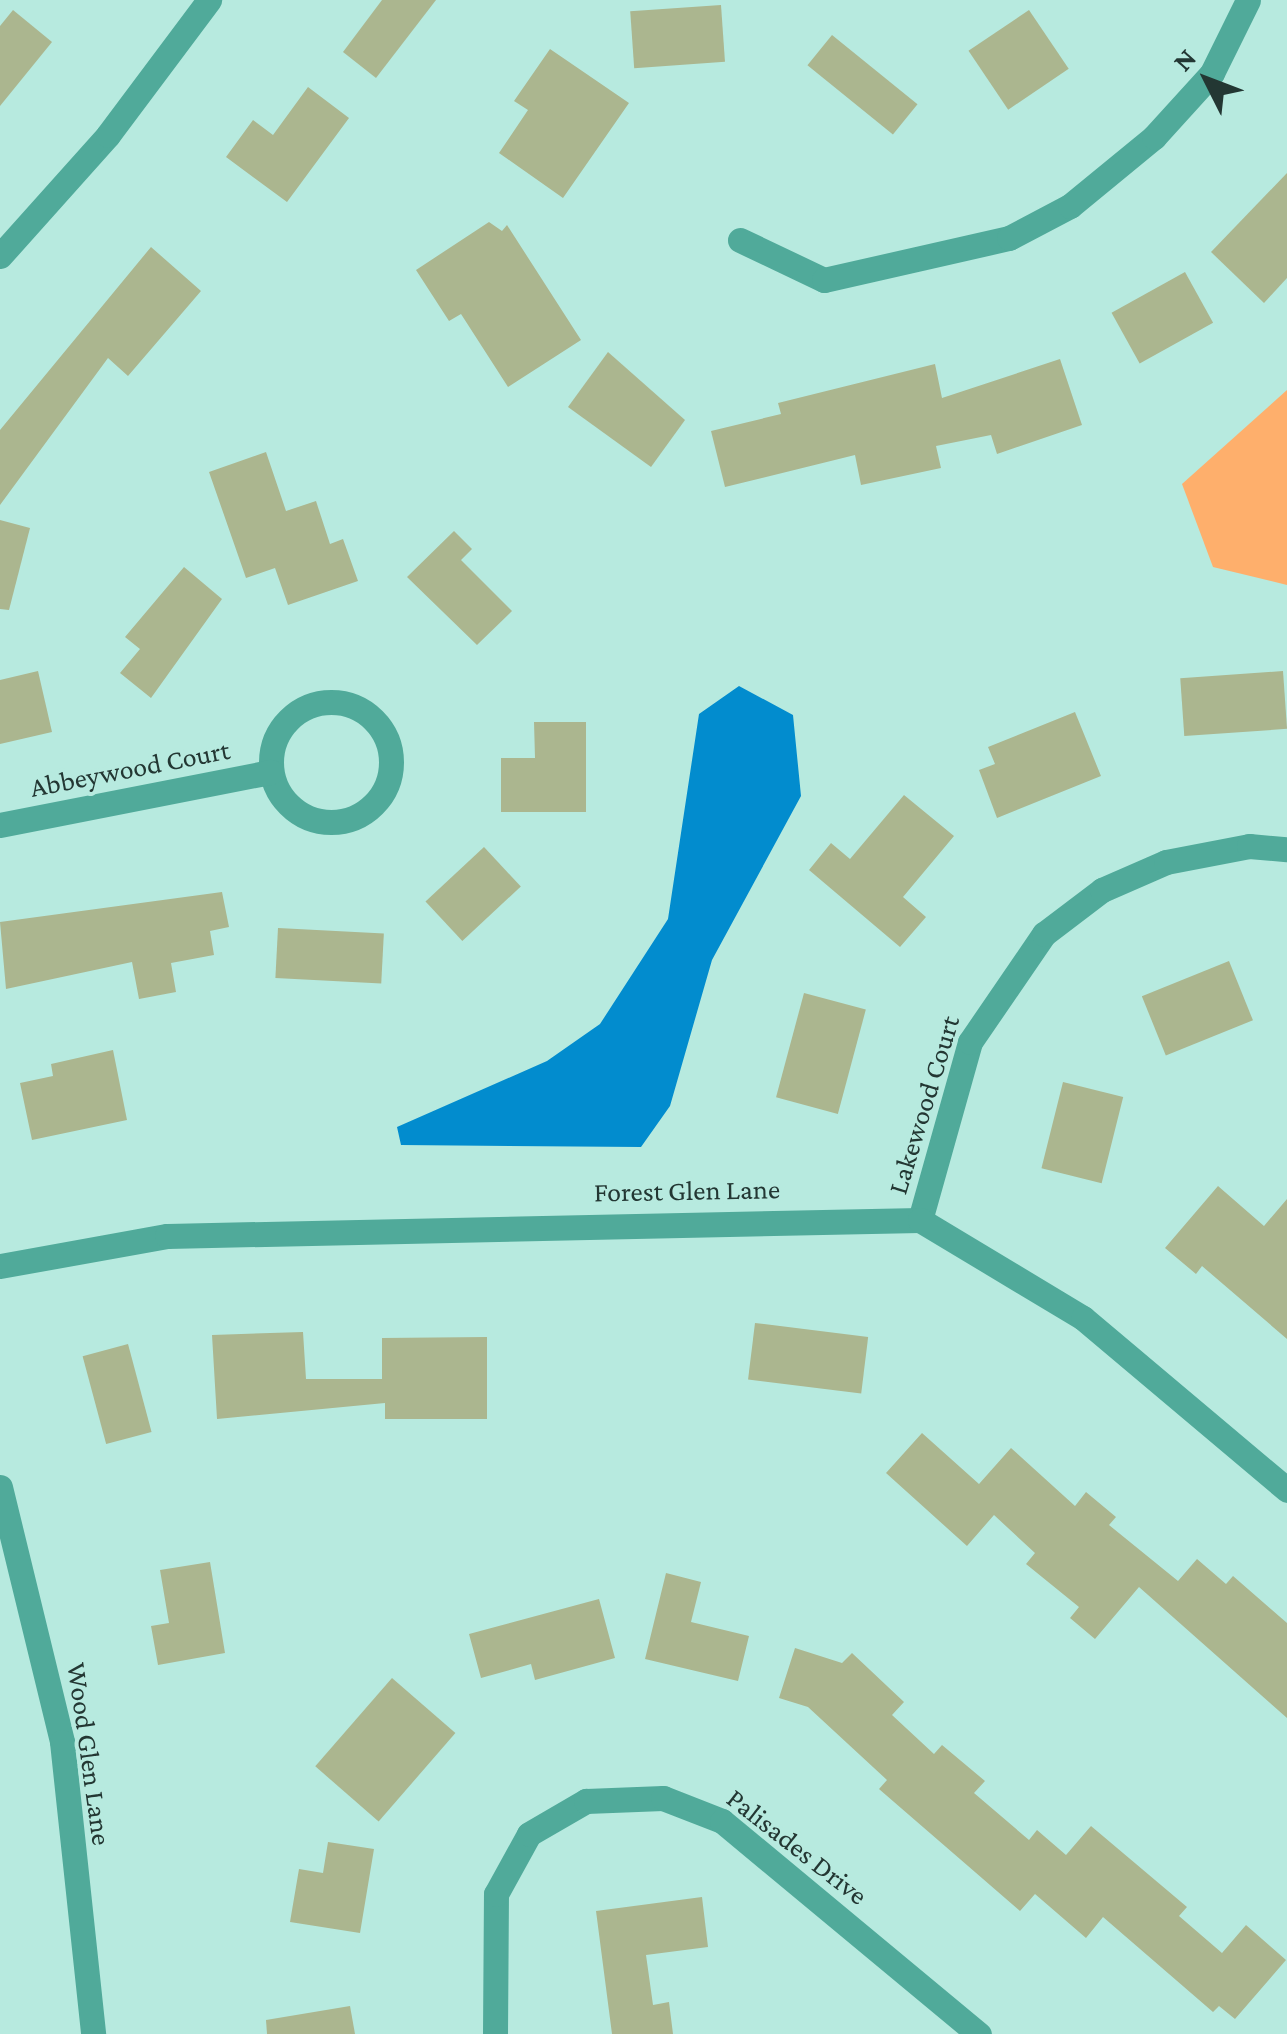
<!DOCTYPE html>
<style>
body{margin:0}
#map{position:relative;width:1287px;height:2034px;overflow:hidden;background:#b7eadf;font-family:"Crimson Pro",serif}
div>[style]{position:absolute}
.green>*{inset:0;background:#feaf6c}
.water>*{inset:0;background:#028cce}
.building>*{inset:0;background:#abb68f;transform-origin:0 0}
.minor>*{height:25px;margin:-12.5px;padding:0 12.5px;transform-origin:12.5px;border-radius:12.5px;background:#50aa9a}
.minor>.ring{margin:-12.5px;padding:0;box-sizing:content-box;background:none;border:25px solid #50aa9a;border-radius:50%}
span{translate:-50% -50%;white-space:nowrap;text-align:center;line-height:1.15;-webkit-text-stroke:8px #b7eadf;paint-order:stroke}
.street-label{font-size:28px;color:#233733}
.north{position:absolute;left:1157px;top:30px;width:100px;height:100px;-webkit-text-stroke:8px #b7eadf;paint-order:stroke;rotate:312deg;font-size:28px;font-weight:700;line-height:40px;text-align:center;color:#233733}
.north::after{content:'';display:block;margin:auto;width:35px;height:45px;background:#233733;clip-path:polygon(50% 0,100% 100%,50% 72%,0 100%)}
</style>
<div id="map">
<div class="green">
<i style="clip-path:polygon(1287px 390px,1287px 585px,1213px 567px,1182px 484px)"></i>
</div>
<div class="water">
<i style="clip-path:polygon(739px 686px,793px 715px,801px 796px,712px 960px,670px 1106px,641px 1147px,401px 1145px,397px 1127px,547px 1061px,600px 1024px,668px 919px,699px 714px)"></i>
</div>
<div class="building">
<i style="clip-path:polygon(382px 0,436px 0,376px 78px,343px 52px)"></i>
<i style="left:721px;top:5px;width:57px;height:91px;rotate:86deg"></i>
<i style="clip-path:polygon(13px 10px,52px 42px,0 106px,0 26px)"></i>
<i style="left:1029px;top:10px;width:71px;height:73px;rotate:56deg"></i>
<i style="left:832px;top:35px;width:110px;height:39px;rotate:39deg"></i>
<i style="clip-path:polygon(550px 49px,629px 103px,563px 198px,499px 153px,528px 110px,514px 101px)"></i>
<i style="clip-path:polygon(308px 87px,349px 118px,287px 202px,226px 157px,253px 120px,273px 135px)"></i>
<i style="clip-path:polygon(1287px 173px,1287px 278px,1264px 303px,1211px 252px)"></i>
<i style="clip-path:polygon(489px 222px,502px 231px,507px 225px,581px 340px,508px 387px,461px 314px,449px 321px,416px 270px)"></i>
<i style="clip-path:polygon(151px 247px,201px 291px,128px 376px,108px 358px,0 505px,0 430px)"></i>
<i style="left:1185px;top:272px;width:58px;height:84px;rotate:61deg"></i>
<i style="clip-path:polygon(608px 352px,685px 420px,651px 467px,568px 407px)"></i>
<i style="clip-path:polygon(1060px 359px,1082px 425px,997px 454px,991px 435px,936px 446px,941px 468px,861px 485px,855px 455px,725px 487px,711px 431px,781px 414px,778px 403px,935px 364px,942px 398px)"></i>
<i style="clip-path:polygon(266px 452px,286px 511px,316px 501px,330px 544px,343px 539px,358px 581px,288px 605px,275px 568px,246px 578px,209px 472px)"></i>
<i style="clip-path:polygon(0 520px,30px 528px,9px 610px,0 609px)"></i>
<i style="clip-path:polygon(454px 531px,472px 549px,461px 560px,512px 611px,477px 645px,407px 577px)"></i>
<i style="clip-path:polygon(184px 567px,222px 599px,151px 698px,120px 673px,140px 649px,125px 637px)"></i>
<i style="clip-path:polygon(38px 671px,52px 732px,0 744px,0 680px)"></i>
<i style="left:1283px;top:671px;width:58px;height:103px;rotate:86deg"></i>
<i style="clip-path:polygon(1075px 712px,1101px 776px,997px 818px,979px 770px,995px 764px,988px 747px)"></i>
<i style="clip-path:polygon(534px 722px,586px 722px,586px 812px,501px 812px,501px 758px,535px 758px)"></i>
<i style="clip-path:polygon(904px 795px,954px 836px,903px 897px,926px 917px,900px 947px,809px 870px,831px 843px,850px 859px)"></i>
<i style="left:484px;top:847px;width:54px;height:80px;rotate:47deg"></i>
<i style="clip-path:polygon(222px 892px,229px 927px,210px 931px,214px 955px,171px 963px,176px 992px,139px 999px,132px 962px,6px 989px,0 922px)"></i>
<i style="left:278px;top:928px;width:106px;height:50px;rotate:3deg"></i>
<i style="left:1229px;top:961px;width:64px;height:94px;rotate:68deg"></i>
<i style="left:804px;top:993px;width:64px;height:108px;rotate:15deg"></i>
<i style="clip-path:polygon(113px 1050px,127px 1120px,32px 1140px,20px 1083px,53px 1076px,51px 1064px)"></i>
<i style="left:1063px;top:1082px;width:62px;height:89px;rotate:14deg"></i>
<i style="clip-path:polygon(1218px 1186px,1264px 1226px,1287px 1199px,1287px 1339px,1202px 1266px,1196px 1274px,1165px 1248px)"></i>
<i style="left:755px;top:1323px;width:114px;height:57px;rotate:7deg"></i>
<i style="clip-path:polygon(303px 1332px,306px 1379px,382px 1379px,382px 1338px,487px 1337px,487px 1419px,385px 1419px,385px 1403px,217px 1419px,212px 1335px)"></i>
<i style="left:128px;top:1344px;width:91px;height:47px;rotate:75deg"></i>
<i style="clip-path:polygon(922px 1433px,979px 1484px,1011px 1448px,1075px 1506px,1086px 1492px,1116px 1517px,1109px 1525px,1178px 1581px,1197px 1559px,1226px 1584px,1233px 1576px,1287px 1623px,1287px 1718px,1139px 1587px,1095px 1639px,1070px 1618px,1079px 1607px,1026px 1564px,1035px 1553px,994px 1515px,967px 1546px,886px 1473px)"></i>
<i style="clip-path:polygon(210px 1562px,225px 1653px,158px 1665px,151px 1626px,169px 1623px,160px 1570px)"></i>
<i style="clip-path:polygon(666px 1573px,701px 1582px,691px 1622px,749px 1636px,738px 1681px,645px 1659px)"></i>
<i style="clip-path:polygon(599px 1599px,615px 1658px,535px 1680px,531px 1664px,481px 1678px,469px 1634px)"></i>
<i style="clip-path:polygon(795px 1648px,842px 1663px,852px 1653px,904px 1702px,892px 1715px,934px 1754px,942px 1745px,985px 1781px,974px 1793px,1029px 1840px,1037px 1830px,1066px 1855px,1091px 1826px,1187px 1907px,1179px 1916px,1222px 1953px,1246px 1925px,1286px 1960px,1235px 2019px,1219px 2006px,1213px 2012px,1103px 1917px,1086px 1938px,1035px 1894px,1020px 1911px,879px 1789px,887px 1780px,808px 1707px,779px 1698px)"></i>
<i style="left:392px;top:1678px;width:84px;height:117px;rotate:41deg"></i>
<i style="clip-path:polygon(328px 1842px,374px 1849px,360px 1933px,290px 1922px,299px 1869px,323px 1873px)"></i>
<i style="clip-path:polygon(702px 1897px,708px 1947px,646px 1955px,653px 2005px,669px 2002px,673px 2034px,612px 2034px,596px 1911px)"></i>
<i style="clip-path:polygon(350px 2006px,355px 2034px,267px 2034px,266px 2020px)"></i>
</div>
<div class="minor">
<i style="left:740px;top:240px;width:93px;rotate:25.5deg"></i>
<i style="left:824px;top:280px;width:190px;rotate:-12.8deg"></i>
<i style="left:1009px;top:238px;width:69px;rotate:-27.7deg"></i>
<i style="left:1070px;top:206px;width:109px;rotate:-39.4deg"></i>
<i style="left:1154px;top:137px;width:86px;rotate:-47.8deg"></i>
<i style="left:1212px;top:73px;width:81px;rotate:-63.7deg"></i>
<i style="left:0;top:256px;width:162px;rotate:-48.2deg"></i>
<i style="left:108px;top:135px;width:169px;rotate:-53.2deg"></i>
<i class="ring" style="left:271px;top:702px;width:95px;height:95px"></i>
<i style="left:0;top:825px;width:276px;rotate:-11.1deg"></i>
<i style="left:920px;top:1220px;width:185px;rotate:-74.3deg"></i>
<i style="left:970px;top:1042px;width:131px;rotate:-55.6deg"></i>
<i style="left:1044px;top:934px;width:73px;rotate:-37.2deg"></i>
<i style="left:1102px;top:890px;width:70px;rotate:-23.6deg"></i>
<i style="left:1166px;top:862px;width:85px;rotate:-10.9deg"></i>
<i style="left:1249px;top:846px;width:38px;rotate:5deg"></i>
<i style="left:0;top:1266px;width:170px;rotate:-10.2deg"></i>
<i style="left:167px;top:1236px;width:753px;rotate:-1.22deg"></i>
<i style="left:920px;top:1220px;width:190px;rotate:31deg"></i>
<i style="left:1083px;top:1318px;width:267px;rotate:40.1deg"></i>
<i style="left:0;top:1487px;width:262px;rotate:76.3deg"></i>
<i style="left:62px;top:1742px;width:294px;rotate:83.9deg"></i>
<i style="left:495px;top:2034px;width:140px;rotate:-89.6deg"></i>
<i style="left:496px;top:1894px;width:68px;rotate:-61.2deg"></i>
<i style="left:529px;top:1834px;width:66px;rotate:-30.1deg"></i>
<i style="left:586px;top:1801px;width:77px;rotate:-2.2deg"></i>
<i style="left:663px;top:1798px;width:63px;rotate:21.3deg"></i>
<i style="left:722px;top:1821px;width:334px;rotate:39.7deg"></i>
</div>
<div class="street-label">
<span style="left:130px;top:769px;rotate:-11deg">Abbeywood Court</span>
<span style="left:924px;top:1105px;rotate:-73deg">Lakewood Court</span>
<span style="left:687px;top:1191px;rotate:-1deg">Forest Glen Lane</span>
<span style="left:89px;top:1754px;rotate:82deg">Wood Glen Lane</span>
<span style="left:797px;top:1847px;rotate:38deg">Palisades Drive</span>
</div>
<div class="north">N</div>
</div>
